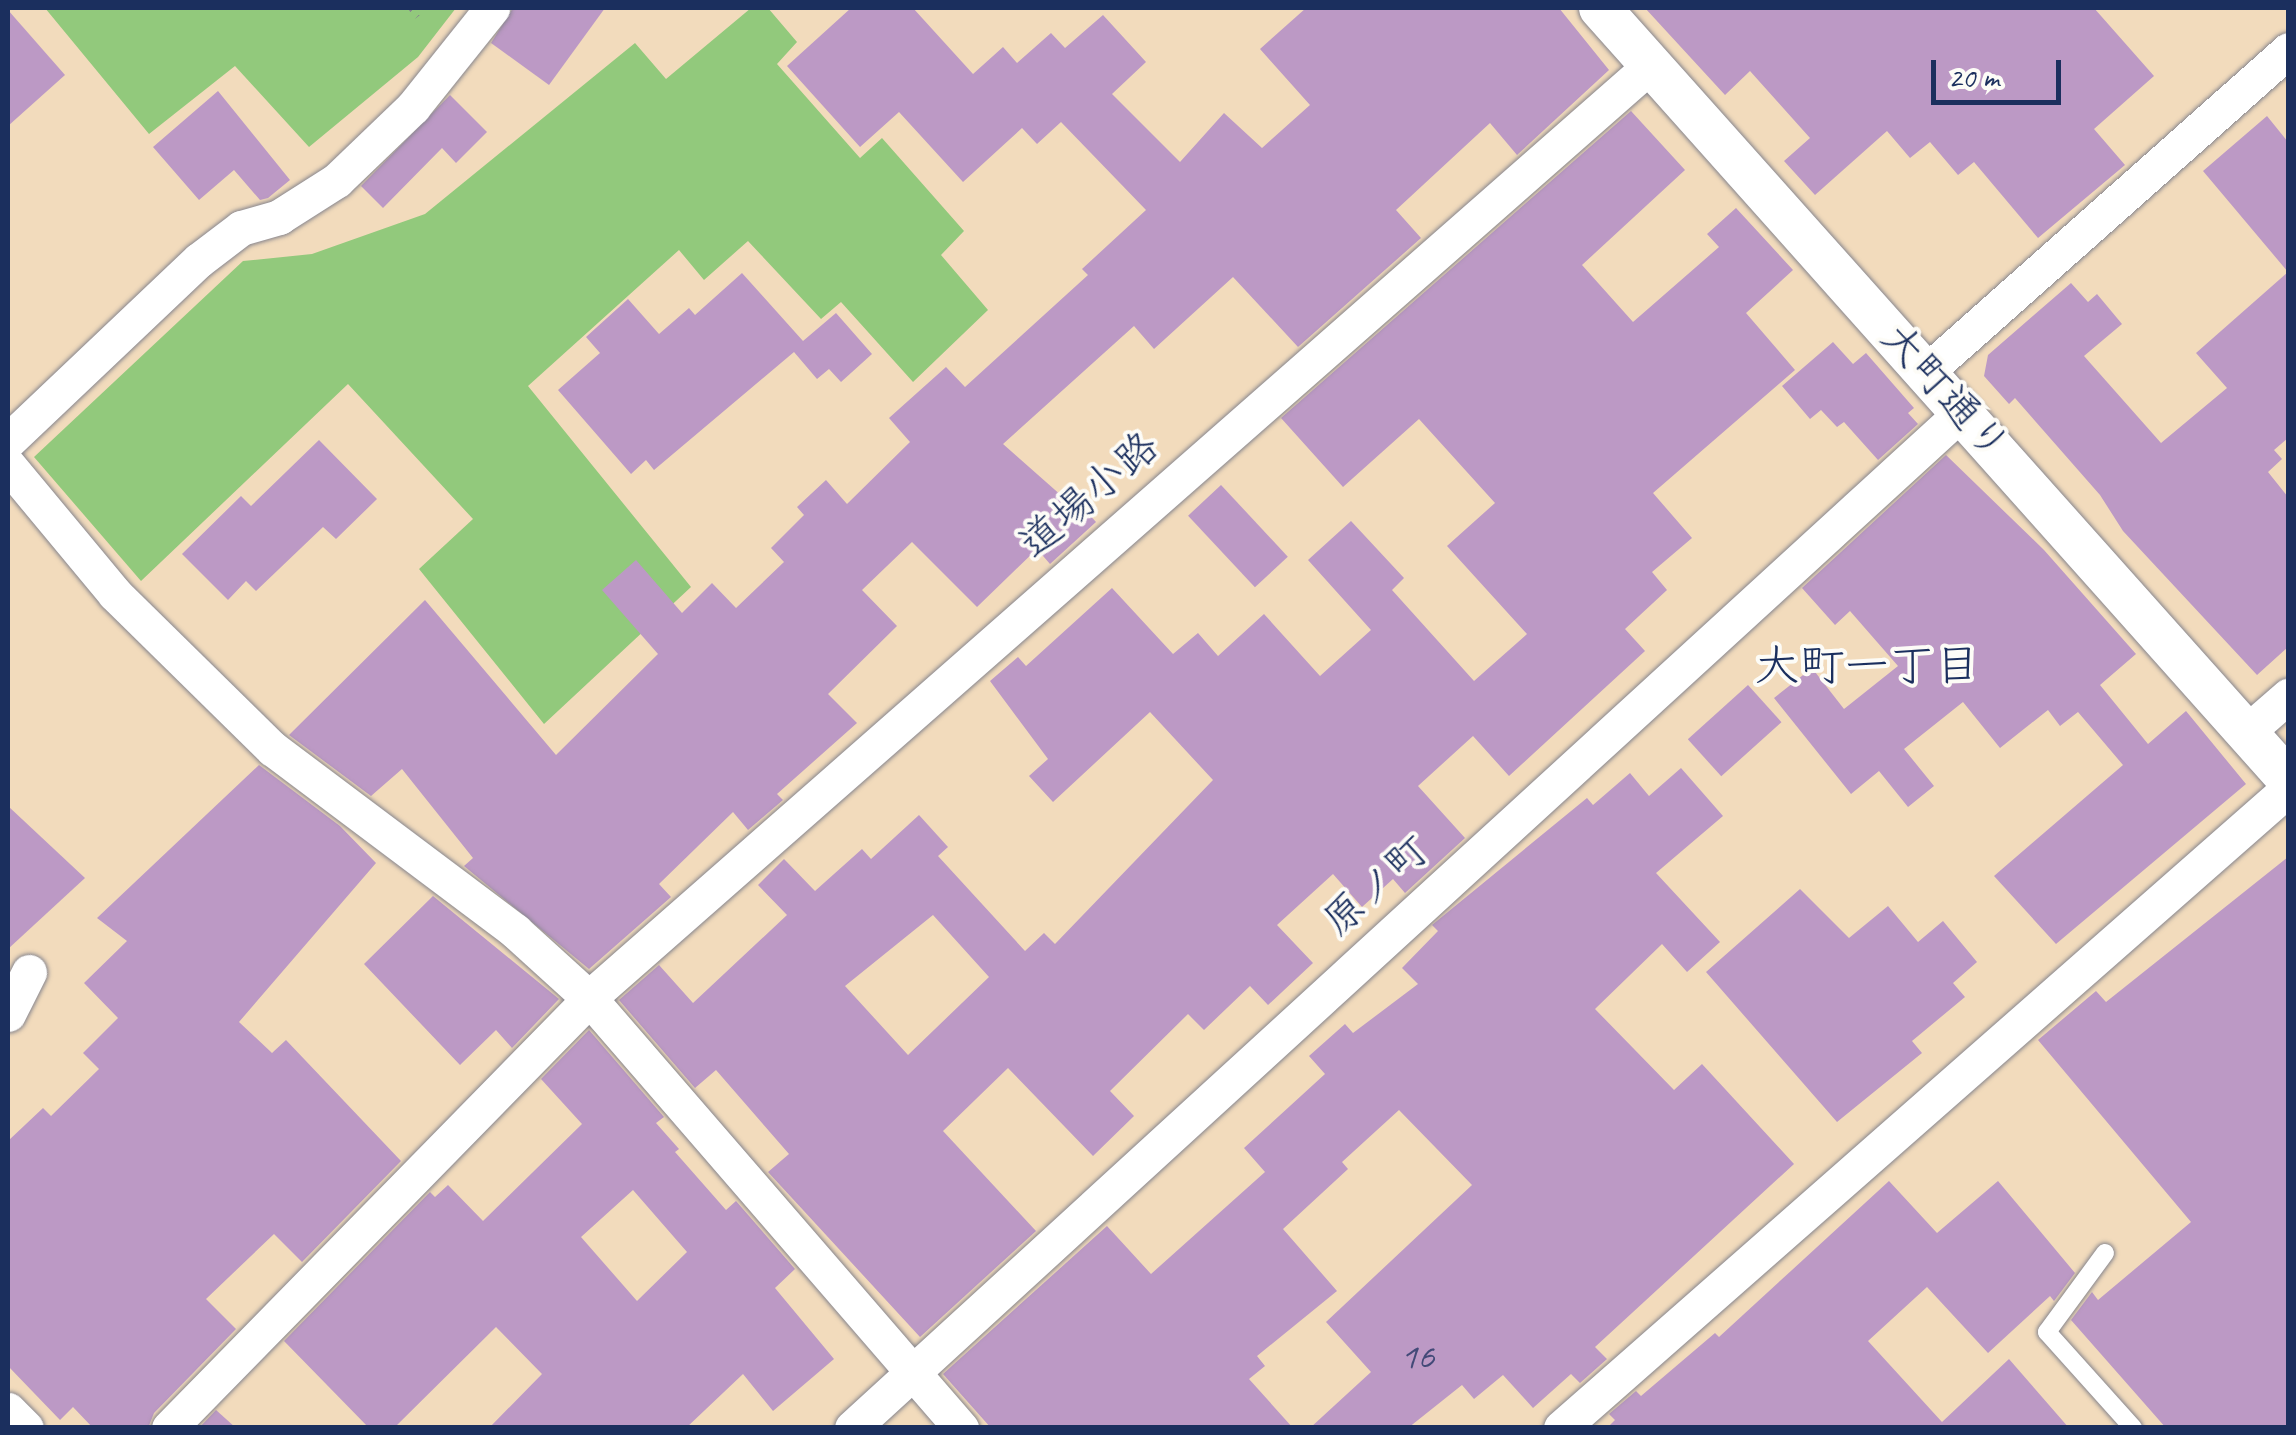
<!DOCTYPE html>
<meta charset="utf-8">
<style>
body{margin:0}
#map{position:relative;width:2296px;height:1435px;overflow:hidden;background:#f2dbbc;font-family:Caveat,"Klee One",sans-serif}
div>[style]{position:absolute}
.green>*{inset:0;background:#92c97c}
.building>*{inset:0;background:#bc99c5;transform-origin:0 0}
.path>*{height:6px;margin-top:-3px;transform-origin:0;background:repeating-linear-gradient(90deg,#86858d 0 2.5px,transparent 0 10.5px)}
.roads{filter:drop-shadow(0 0 2px #86858d) drop-shadow(0 0 2px #86858d)}
.service>*{height:18px;margin:-9px;padding:0 9px;transform-origin:9px;border-radius:9px;background:#fff}
.minor>*{height:35px;margin:-17.5px;padding:0 17.5px;transform-origin:17.5px;border-radius:17.5px;background:#fff}
.tertiary>*{height:42px;margin:-21px;padding:0 21px;transform-origin:21px;border-radius:21px;background:#fff}
span{translate:-50% -50%;white-space:nowrap;text-align:center;line-height:1.15;-webkit-text-stroke:8px #fdfcf7;paint-order:stroke}
.number-label{font-size:38px;color:#434a78}
.number-label span{-webkit-text-stroke-width:0}
.street-label{font-size:42px;color:#1b2f5e}
.neighbourhood-label{font-size:45px;color:#1b2f5e}
.frame{position:absolute;inset:0;border:10px solid #1b2f5e;pointer-events:none}
.scale{position:absolute;left:1931px;top:60px;width:130px;height:45px;box-sizing:border-box;border:5px solid #1b2f5e;border-top:0;padding-left:12px;font-size:30px;line-height:35px;white-space:nowrap;color:#1b2f5e;-webkit-text-stroke:8px #fdfcf7;paint-order:stroke}
</style>
<div id="map">
<div class="green">
<i style="clip-path:polygon(45px 8px,456px 8px,418px 57px,309px 147px,235px 66px,149px 134px)"></i>
<i style="clip-path:polygon(751px 8px,768px 8px,797px 42px,777px 64px,860px 158px,882px 138px,964px 231px,941px 255px,988px 310px,913px 382px,841px 302px,821px 319px,748px 241px,704px 280px,679px 250px,528px 386px,691px 587px,544px 724px,419px 569px,473px 519px,348px 384px,141px 581px,34px 457px,243px 261px,312px 254px,425px 214px,635px 43px,666px 79px)"></i>
</div>
<div class="building">
<i style="clip-path:polygon(513px 8px,605px 8px,549px 85px,491px 43px)"></i>
<i style="clip-path:polygon(851px 8px,913px 8px,973px 74px,1003px 47px,1017px 63px,1051px 33px,1065px 48px,1103px 15px,1146px 62px,1112px 94px,1180px 162px,1224px 113px,1262px 148px,1310px 105px,1260px 49px,1306px 8px,1559px 8px,1609px 70px,1517px 155px,1490px 123px,1396px 210px,1421px 238px,1298px 347px,1233px 277px,1154px 349px,1134px 326px,1003px 444px,1063px 497px,1069px 492px,1096px 522px,1050px 564px,1037px 549px,977px 607px,912px 542px,862px 590px,897px 626px,828px 694px,857px 723px,777px 794px,783px 800px,748px 830px,733px 812px,659px 884px,671px 897px,589px 969px,464px 866px,473px 858px,402px 769px,371px 796px,289px 735px,425px 600px,556px 755px,658px 654px,602px 590px,636px 560px,682px 613px,712px 583px,736px 608px,784px 562px,771px 548px,804px 515px,797px 507px,826px 480px,847px 504px,910px 442px,889px 418px,946px 367px,965px 387px,1088px 275px,1082px 269px,1146px 210px,1061px 122px,1037px 144px,1022px 128px,963px 182px,899px 112px,860px 147px,787px 66px)"></i>
<i style="clip-path:polygon(1645px 8px,2094px 8px,2154px 76px,2094px 129px,2125px 165px,2038px 238px,1974px 162px,1958px 175px,1930px 142px,1910px 158px,1887px 131px,1815px 195px,1784px 161px,1810px 138px,1750px 71px,1725px 95px)"></i>
<i style="clip-path:polygon(8px 10px,65px 75px,8px 126px)"></i>
<i style="clip-path:polygon(218px 91px,290px 180px,268px 198px,260px 200px,234px 170px,199px 200px,153px 147px)"></i>
<i style="clip-path:polygon(450px 95px,487px 132px,456px 163px,442px 148px,383px 208px,361px 186px)"></i>
<i style="clip-path:polygon(evenodd,1631px 111px,1685px 170px,1582px 265px,1633px 322px,1719px 247px,1707px 234px,1736px 208px,1793px 270px,1746px 313px,1795px 370px,1653px 493px,1692px 538px,1652px 572px,1667px 590px,1625px 629px,1645px 651px,1509px 776px,1473px 736px,1418px 786px,1465px 838px,1405px 893px,1393px 879px,1362px 907px,1333px 874px,1277px 925px,1313px 963px,1268px 1005px,1250px 986px,1204px 1030px,1188px 1014px,1110px 1091px,1134px 1116px,1093px 1156px,1008px 1068px,943px 1131px,1036px 1231px,920px 1337px,768px 1172px,789px 1154px,716px 1070px,695px 1088px,619px 1000px,659px 965px,693px 1003px,787px 915px,758px 885px,784px 859px,815px 891px,862px 849px,871px 859px,919px 815px,948px 847px,938px 856px,1025px 951px,1044px 933px,1055px 944px,1213px 780px,1150px 712px,1053px 802px,1029px 776px,1048px 759px,990px 681px,1018px 657px,1026px 666px,1112px 588px,1173px 654px,1198px 633px,1218px 656px,1264px 614px,1320px 676px,1371px 630px,1308px 560px,1351px 521px,1404px 578px,1392px 590px,1474px 681px,1527px 634px,1447px 546px,1495px 503px,1419px 419px,1343px 487px,1281px 418px,1631px 111px,933px 915px,989px 977px,908px 1055px,845px 986px,933px 915px)"></i>
<i style="clip-path:polygon(2267px 116px,2288px 142px,2288px 438px,2274px 450px,2282px 459px,2268px 472px,2288px 497px,2288px 647px,2257px 675px,2123px 531px,2100px 495px,2015px 398px,2009px 404px,1984px 376px,1988px 355px,2071px 283px,2088px 302px,2097px 294px,2122px 324px,2084px 356px,2161px 443px,2227px 388px,2196px 353px,2288px 272px,2203px 171px)"></i>
<i style="clip-path:polygon(742px 273px,803px 341px,836px 313px,872px 354px,841px 382px,829px 369px,817px 379px,794px 352px,654px 470px,646px 460px,631px 474px,558px 390px,600px 353px,586px 337px,628px 299px,659px 334px,689px 308px,695px 315px)"></i>
<i style="clip-path:polygon(1833px 342px,1853px 364px,1866px 353px,1914px 408px,1908px 413px,1918px 424px,1878px 460px,1844px 422px,1837px 427px,1821px 410px,1810px 419px,1782px 386px)"></i>
<i style="clip-path:polygon(319px 440px,377px 499px,336px 539px,323px 527px,256px 591px,246px 581px,228px 600px,182px 554px,241px 496px,251px 506px)"></i>
<i style="clip-path:polygon(1946px 455px,2044px 550px,2136px 654px,2100px 685px,2148px 744px,2186px 711px,2246px 784px,2056px 944px,1994px 876px,2123px 765px,2078px 712px,2060px 726px,2048px 710px,2000px 748px,1963px 702px,1904px 749px,1934px 786px,1908px 807px,1879px 771px,1851px 794px,1774px 698px,1812px 668px,1844px 709px,1898px 666px,1850px 611px,1835px 625px,1802px 588px)"></i>
<i style="left:1221px;top:485px;width:98px;height:45px;rotate:47deg"></i>
<i style="left:1748px;top:685px;width:50px;height:81px;rotate:48deg"></i>
<i style="clip-path:polygon(259px 765px,340px 826px,376px 863px,239px 1022px,272px 1053px,286px 1040px,401px 1161px,302px 1262px,274px 1234px,206px 1299px,236px 1329px,154px 1413px,148px 1428px,93px 1428px,73px 1407px,60px 1420px,8px 1366px,8px 1141px,43px 1108px,51px 1116px,99px 1069px,83px 1053px,118px 1018px,84px 983px,127px 941px,97px 918px)"></i>
<i style="clip-path:polygon(1681px 768px,1723px 816px,1656px 873px,1720px 942px,1687px 972px,1662px 944px,1595px 1009px,1674px 1090px,1702px 1064px,1794px 1164px,1595px 1347px,1607px 1359px,1580px 1383px,1571px 1374px,1533px 1408px,1503px 1375px,1474px 1399px,1462px 1385px,1408px 1428px,1310px 1428px,1371px 1372px,1326px 1322px,1472px 1185px,1399px 1110px,1342px 1162px,1348px 1169px,1283px 1229px,1337px 1291px,1257px 1356px,1265px 1366px,1249px 1379px,1293px 1428px,991px 1428px,943px 1374px,1107px 1226px,1151px 1274px,1265px 1172px,1244px 1148px,1325px 1074px,1309px 1056px,1345px 1024px,1353px 1033px,1418px 984px,1402px 968px,1438px 931px,1432px 925px,1587px 798px,1593px 805px,1630px 773px,1649px 796px)"></i>
<i style="clip-path:polygon(8px 806px,85px 878px,8px 949px)"></i>
<i style="clip-path:polygon(2288px 857px,2288px 1428px,2166px 1428px,2071px 1320px,2092px 1292px,2098px 1300px,2191px 1222px,2038px 1040px,2096px 991px,2106px 1002px)"></i>
<i style="clip-path:polygon(1800px 889px,1849px 938px,1888px 906px,1918px 942px,1943px 921px,1977px 962px,1953px 983px,1965px 997px,1912px 1041px,1922px 1053px,1837px 1122px,1706px 972px)"></i>
<i style="clip-path:polygon(433px 896px,559px 999px,512px 1048px,496px 1030px,460px 1065px,364px 964px)"></i>
<i style="clip-path:polygon(evenodd,589px 1030px,664px 1117px,656px 1123px,679px 1149px,675px 1152px,726px 1210px,736px 1201px,795px 1269px,775px 1288px,834px 1359px,773px 1411px,743px 1374px,686px 1428px,489px 1428px,542px 1374px,496px 1327px,394px 1428px,369px 1428px,284px 1341px,430px 1192px,435px 1197px,448px 1185px,483px 1221px,582px 1124px,541px 1079px,589px 1030px,633px 1190px,687px 1252px,637px 1301px,581px 1237px,633px 1190px)"></i>
<i style="clip-path:polygon(1889px 1181px,1937px 1233px,1998px 1181px,2075px 1273px,2054px 1301px,2050px 1296px,1988px 1353px,1927px 1287px,1868px 1341px,1942px 1422px,2009px 1359px,2069px 1428px,1607px 1428px,1615px 1420px,1609px 1414px,1636px 1391px,1641px 1396px,1715px 1333px,1719px 1337px)"></i>
<i style="clip-path:polygon(216px 1410px,236px 1428px,199px 1428px)"></i>
</div>
<div class="path">
<i style="left:411px;top:8px;width:11px;rotate:52deg"></i>
</div>
<div class="roads">
<div class="service">
<i style="left:2105px;top:1253px;width:98px;rotate:126.3deg"></i>
<i style="left:2047px;top:1332px;width:129px;rotate:48.1deg"></i>
</div>
<div class="minor">
<i style="left:1927px;top:371px;width:483px;rotate:-41.6deg"></i>
<i style="left:8px;top:441px;width:263px;rotate:-43.5deg"></i>
<i style="left:199px;top:260px;width:53px;rotate:-37.3deg"></i>
<i style="left:241px;top:228px;width:40px;rotate:-16deg"></i>
<i style="left:279px;top:217px;width:69px;rotate:-32.5deg"></i>
<i style="left:337px;top:180px;width:105px;rotate:-43.8deg"></i>
<i style="left:413px;top:107px;width:127px;rotate:-51.4deg"></i>
<i style="left:8px;top:465px;width:168px;rotate:50.3deg"></i>
<i style="left:115px;top:594px;width:221px;rotate:44.5deg"></i>
<i style="left:273px;top:749px;width:303px;rotate:36.9deg"></i>
<i style="left:515px;top:931px;width:100px;rotate:42.2deg"></i>
<i style="left:589px;top:998px;width:569px;rotate:49.14deg"></i>
<i style="left:2249px;top:730px;width:52px;rotate:-41.1deg"></i>
<i style="left:8px;top:1014px;width:47px;rotate:-63.4deg"></i>
<i style="left:8px;top:1410px;width:25px;rotate:45deg"></i>
<i style="left:169px;top:1428px;width:613px;rotate:-45.59deg"></i>
<i style="left:598px;top:990px;width:1402px;rotate:-41.3deg"></i>
<i style="left:852px;top:1428px;width:1505px;rotate:-42.47deg"></i>
<i style="left:1561px;top:1428px;width:968px;rotate:-41.31deg"></i>
</div>
<div class="tertiary">
<i style="left:1600px;top:8px;width:1033px;rotate:48.26deg"></i>
</div>
</div>
<div class="number-label">
<span style="left:1417px;top:1356px">16</span>
</div>
<div class="street-label">
<span style="left:1945px;top:392px;rotate:48deg">大町通り</span>
<span style="left:1089px;top:495px;rotate:-41deg">道場小路</span>
<span style="left:1376px;top:886px;rotate:-42deg">原ノ町</span>
</div>
<div class="neighbourhood-label">
<span style="left:1867px;top:666px">大町一丁目</span>
</div>
<div class="frame"></div>
<div class="scale">20 m</div>
</div>
